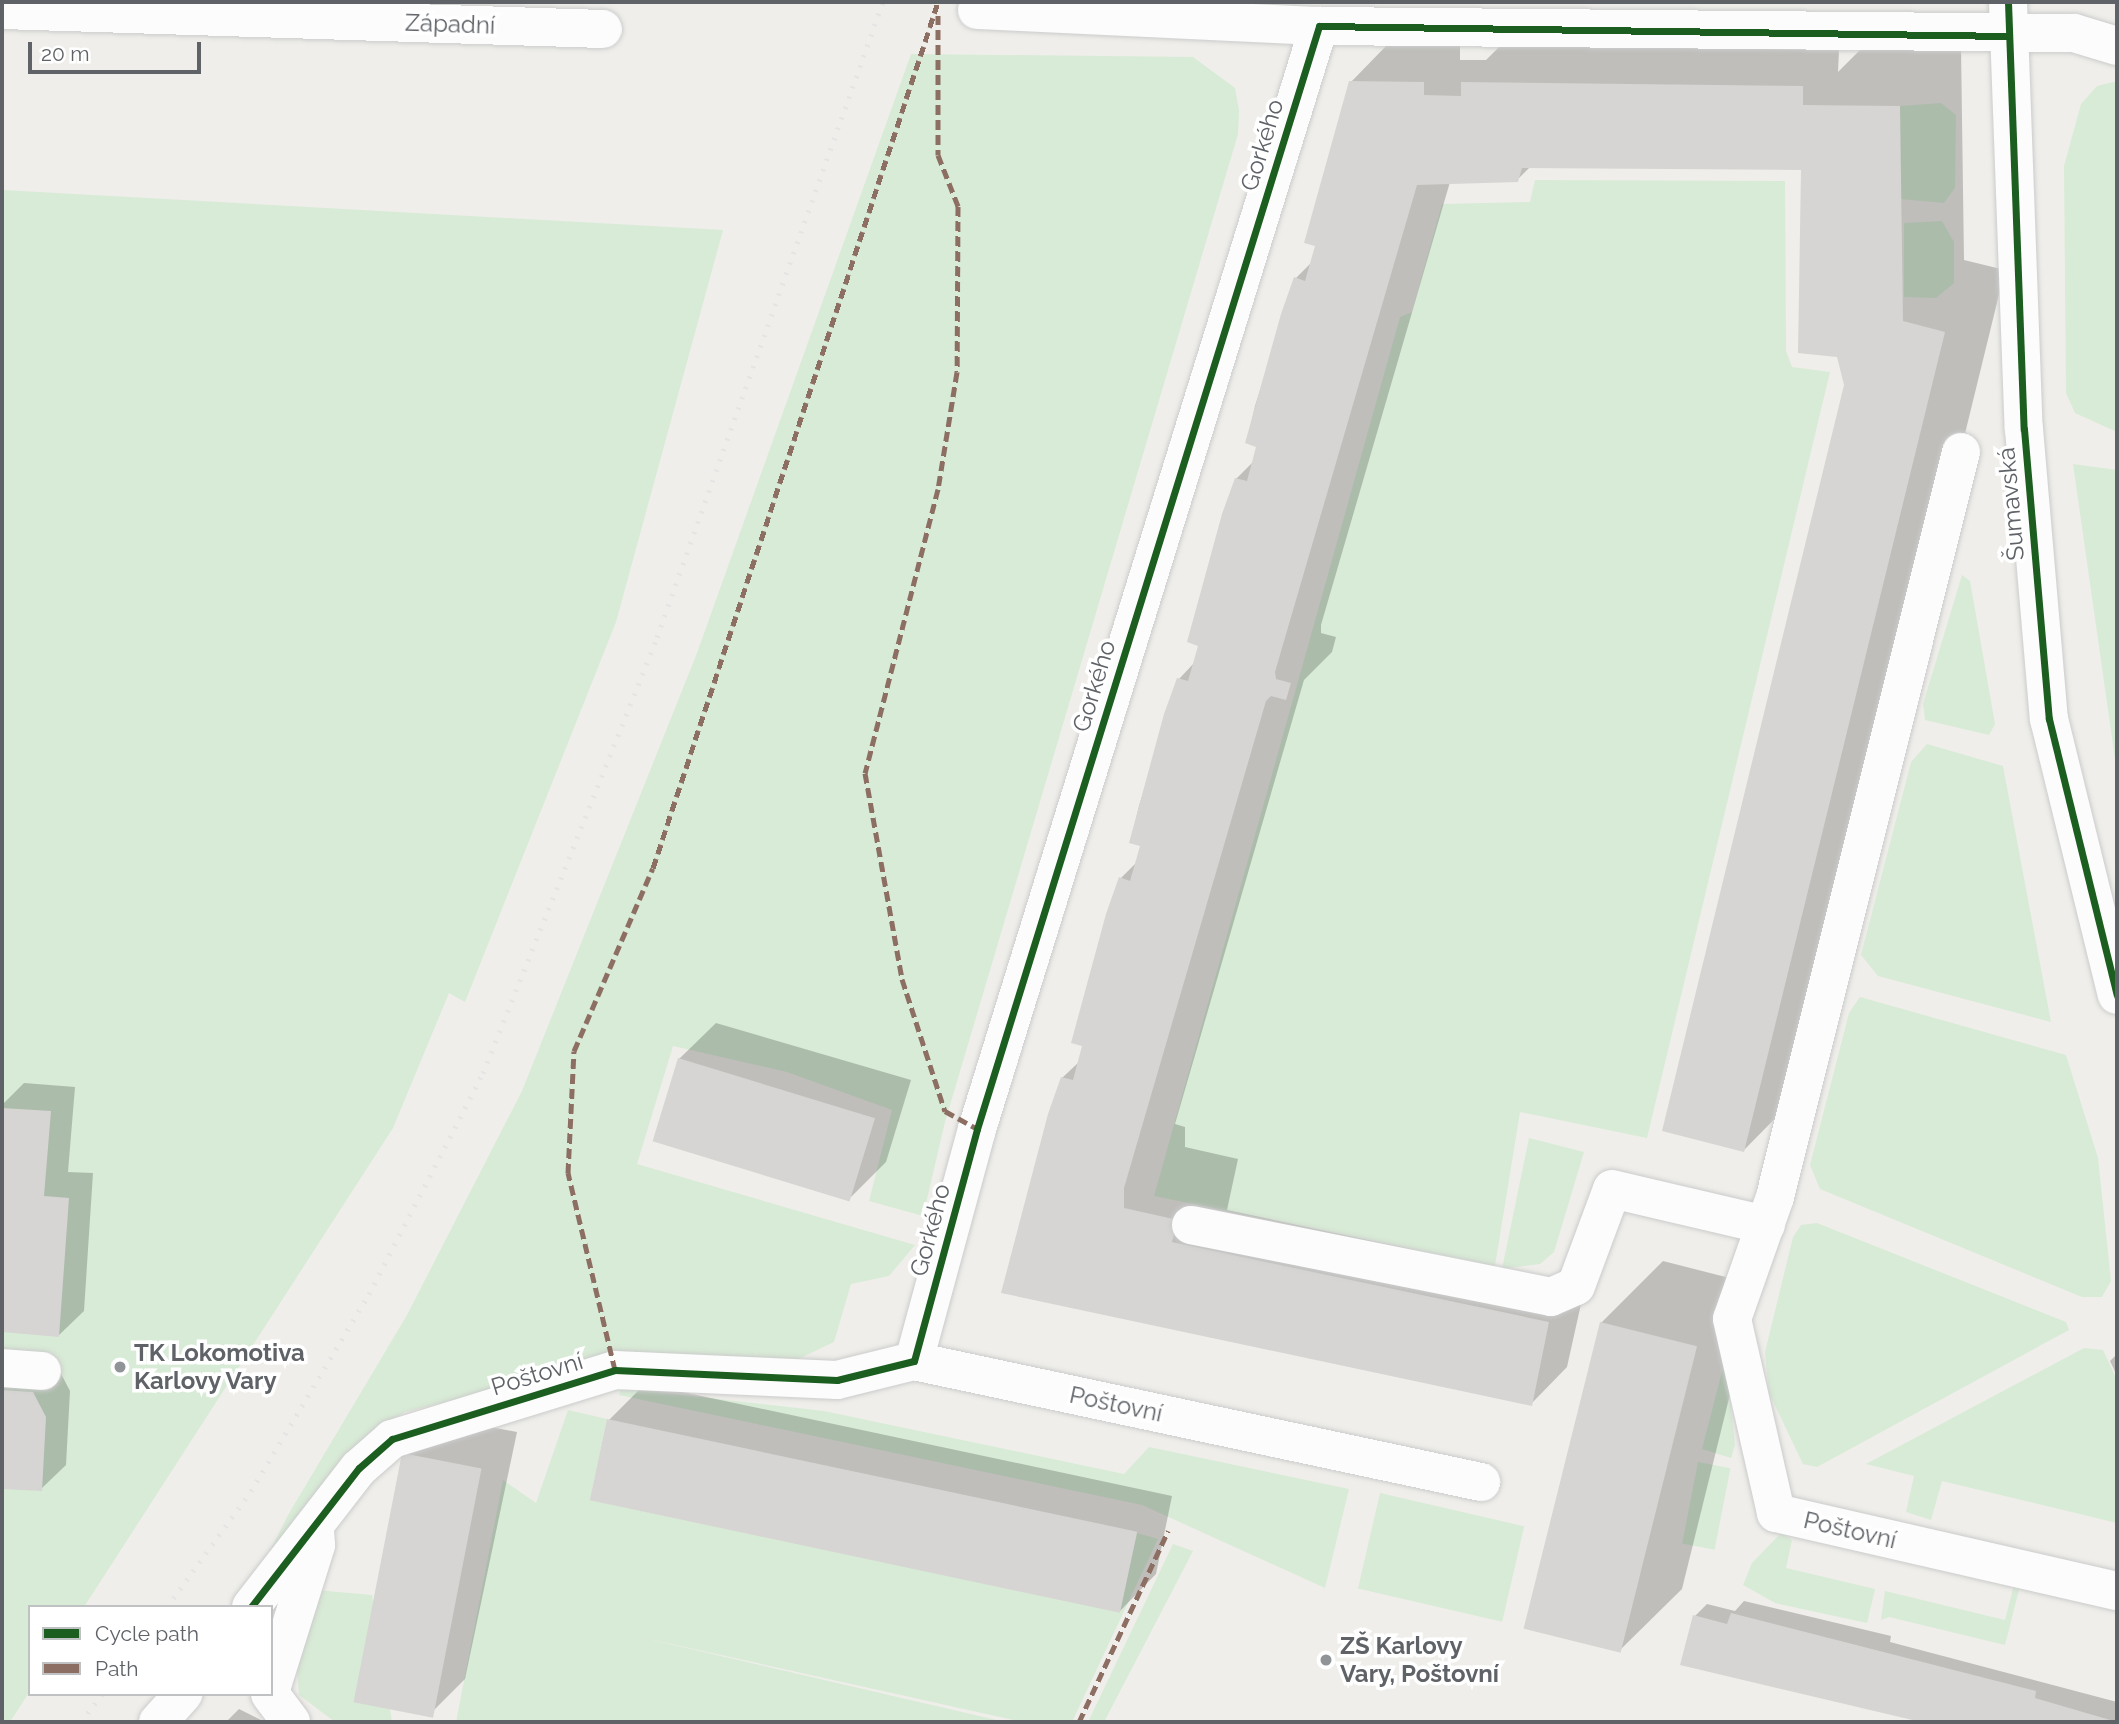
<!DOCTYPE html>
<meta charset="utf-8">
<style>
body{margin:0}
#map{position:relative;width:2119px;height:1724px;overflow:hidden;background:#efeeea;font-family:Raleway,sans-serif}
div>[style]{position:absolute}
.green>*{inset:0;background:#d8ebd6;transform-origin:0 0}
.shadow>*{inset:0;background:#0003}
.building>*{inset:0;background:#d6d5d3;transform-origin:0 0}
.roads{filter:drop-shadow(0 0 2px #cbcccc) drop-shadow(0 0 2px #cbcccc)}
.minor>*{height:38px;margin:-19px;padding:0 19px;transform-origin:19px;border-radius:19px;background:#fdfcfc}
.rail>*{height:5px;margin-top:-2.5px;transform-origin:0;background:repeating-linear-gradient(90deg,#e4e4e4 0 2px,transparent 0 11px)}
.quiet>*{height:5px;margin-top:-2.5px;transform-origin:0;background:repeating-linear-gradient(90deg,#8d6e63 0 10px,transparent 0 15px)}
.cycleway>*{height:7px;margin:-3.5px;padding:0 3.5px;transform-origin:3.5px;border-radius:3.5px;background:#1b5e20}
.dots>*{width:19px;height:19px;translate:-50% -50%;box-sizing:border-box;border:4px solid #fff;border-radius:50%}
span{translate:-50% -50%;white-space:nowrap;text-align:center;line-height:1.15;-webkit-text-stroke:7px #fff;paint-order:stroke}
.street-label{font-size:24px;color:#5f6368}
.poi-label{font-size:24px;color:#5f6368;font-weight:700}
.left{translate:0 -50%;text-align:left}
.frame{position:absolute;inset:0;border:4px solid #5f6368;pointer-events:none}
.legend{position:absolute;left:28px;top:1605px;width:245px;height:91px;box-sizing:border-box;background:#fff;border:2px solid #bfc1c3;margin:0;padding:9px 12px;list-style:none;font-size:21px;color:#5f6368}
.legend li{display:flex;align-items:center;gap:14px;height:35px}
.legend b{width:35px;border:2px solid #bfc1c3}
.scale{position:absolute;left:28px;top:42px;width:173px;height:32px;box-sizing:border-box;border:4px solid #5f6368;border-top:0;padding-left:9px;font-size:21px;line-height:24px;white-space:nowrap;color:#5f6368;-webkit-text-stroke:5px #fff;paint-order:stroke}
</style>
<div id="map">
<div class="green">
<i style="clip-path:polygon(911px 54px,1193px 57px,1235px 88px,1239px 110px,1238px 134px,945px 1122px,923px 1216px,869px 1201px,892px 1110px,787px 1072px,673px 1046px,637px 1164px,915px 1245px,889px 1276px,851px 1284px,834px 1342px,792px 1362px,632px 1354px,405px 1412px,369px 1433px,330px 1476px,250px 1591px,288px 1515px,407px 1315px,522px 1091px,697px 653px)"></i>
<i style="clip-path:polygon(2113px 82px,2117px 83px,2117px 432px,2075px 413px,2066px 393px,2064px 166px,2081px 104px,2097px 86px)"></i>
<i style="clip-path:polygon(1941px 103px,1956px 115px,1955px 188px,1944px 203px,1900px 199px,1900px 106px)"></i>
<i style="clip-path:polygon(1535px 180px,1785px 181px,1786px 351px,1792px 367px,1830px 372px,1647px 1138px,1520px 1112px,1495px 1266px,1154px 1196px,1400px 317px,1412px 312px,1442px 204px,1530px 202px)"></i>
<i style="clip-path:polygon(2px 190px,723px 230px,616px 622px,465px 1002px,449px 993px,393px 1128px,84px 1607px,30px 1607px,30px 1691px,10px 1722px,2px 1722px)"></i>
<i style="clip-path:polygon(1942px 221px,1954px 242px,1954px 283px,1936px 298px,1904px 297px,1904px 223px)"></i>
<i style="clip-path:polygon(2073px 464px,2117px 470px,2117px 773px)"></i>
<i style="clip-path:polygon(1962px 575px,1970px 581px,1995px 724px,1989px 735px,1925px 720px,1923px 704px)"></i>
<i style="clip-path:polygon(1927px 744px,2003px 766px,2051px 1022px,1878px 976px,1861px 955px,1911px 762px)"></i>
<i style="clip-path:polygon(1860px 997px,2066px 1055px,2098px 1158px,2111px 1281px,2102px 1297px,2082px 1297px,1820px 1189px,1810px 1165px,1849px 1013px)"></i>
<i style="clip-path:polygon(1529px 1138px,1584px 1152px,1554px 1252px,1540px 1264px,1502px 1269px)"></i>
<i style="clip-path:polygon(1817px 1223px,2066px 1322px,2069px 1330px,1817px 1467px,1803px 1464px,1769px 1393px,1765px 1352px,1793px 1237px,1801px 1225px)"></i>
<i style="clip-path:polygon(2084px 1348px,2103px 1350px,2117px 1380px,2117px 1523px,1942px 1481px,1931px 1520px,1906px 1512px,1914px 1476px,1866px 1464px)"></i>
<i style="clip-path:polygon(1726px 1356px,1735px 1445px,1731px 1458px,1702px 1449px)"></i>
<i style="clip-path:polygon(621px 1388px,824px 1411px,1124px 1474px,1149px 1447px,1349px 1489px,1325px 1588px,1142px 1505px,619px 1395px)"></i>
<i style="clip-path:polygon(568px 1410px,607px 1419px,590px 1500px,1120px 1612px,1137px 1533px,1158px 1539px,1072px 1722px,1023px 1722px,635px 1636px,1005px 1722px,456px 1722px,503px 1480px,536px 1503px)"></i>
<i style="left:1698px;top:1462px;width:33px;height:83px;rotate:11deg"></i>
<i style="left:1380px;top:1493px;width:148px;height:98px;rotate:13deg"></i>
<i style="clip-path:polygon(1781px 1533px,1792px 1540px,1786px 1568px,1875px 1589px,1867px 1623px,1775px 1603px,1743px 1585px,1752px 1563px)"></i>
<i style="clip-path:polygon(1173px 1544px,1193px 1551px,1104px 1722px,1088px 1722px)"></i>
<i style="clip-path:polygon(2016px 1577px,2021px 1582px,2005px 1645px,1889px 1617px,1881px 1620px,1885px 1591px,2005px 1620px)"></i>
<i style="clip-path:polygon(316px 1590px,372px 1595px,392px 1722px,335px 1722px,299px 1695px,296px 1656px)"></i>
</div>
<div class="shadow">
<i style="clip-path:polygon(1866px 44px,1961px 46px,1964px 260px,2005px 270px,1805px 1088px,1744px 1150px,1846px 385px,1803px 166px,1531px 166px,1517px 180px,1450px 182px,1321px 625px,1321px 633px,1336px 637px,1332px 652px,1304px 680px,1175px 1124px,1185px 1127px,1185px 1147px,1238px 1159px,1227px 1210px,1585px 1286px,1567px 1367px,1531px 1404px,1003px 1292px,1062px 1078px,1080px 1061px,1121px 878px,1138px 861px,1142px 845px,1131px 841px,1139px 806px,1179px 679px,1195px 662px,1236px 479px,1254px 461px,1258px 446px,1247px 442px,1255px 406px,1296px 278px,1312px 262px,1351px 82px,1387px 45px,1460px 46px,1460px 60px,1486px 60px,1500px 46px,1839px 50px,1838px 72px)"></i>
<i style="clip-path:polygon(716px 1023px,911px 1080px,886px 1162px,849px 1199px,679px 1059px)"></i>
<i style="clip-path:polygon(24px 1083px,75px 1087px,68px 1172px,93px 1173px,84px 1311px,59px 1335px,2px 1330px,2px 1105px)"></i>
<i style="clip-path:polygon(1663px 1261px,1757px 1285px,1682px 1589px,1620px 1650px,1601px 1323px)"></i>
<i style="clip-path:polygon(2117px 1354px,2117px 1376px,2110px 1361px)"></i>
<i style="clip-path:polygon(2px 1365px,58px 1368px,70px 1391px,66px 1465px,41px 1489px,2px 1487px)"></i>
<i style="clip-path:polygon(645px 1384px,1172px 1496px,1156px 1574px,1120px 1611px,609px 1420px)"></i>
<i style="clip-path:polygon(440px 1417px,517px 1432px,465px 1679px,428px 1716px,404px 1453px)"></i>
<i style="clip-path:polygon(1744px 1601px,1891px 1636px,1890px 1642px,2117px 1702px,2117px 1722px,1928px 1722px,1683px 1664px,1695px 1616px,1707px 1604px,1735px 1611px)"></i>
<i style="clip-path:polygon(239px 1709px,265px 1722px,226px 1722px)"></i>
</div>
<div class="building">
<i style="clip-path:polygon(1349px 81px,1424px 82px,1424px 95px,1461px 96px,1461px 82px,1803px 86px,1803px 105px,1900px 106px,1903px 321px,1945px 332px,1744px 1152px,1662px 1131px,1844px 385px,1837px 357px,1798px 353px,1801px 170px,1522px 168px,1518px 182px,1417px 185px,1275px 672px,1276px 679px,1291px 683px,1286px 700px,1271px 696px,1266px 701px,1124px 1188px,1124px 1208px,1178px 1220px,1172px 1242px,1549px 1322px,1532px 1406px,1001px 1293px,1048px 1114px,1061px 1077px,1073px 1080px,1082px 1046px,1071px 1043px,1106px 914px,1119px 877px,1130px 881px,1140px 846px,1129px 843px,1164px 714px,1177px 678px,1188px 681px,1198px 646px,1187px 642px,1222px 514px,1235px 478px,1247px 481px,1256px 447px,1245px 443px,1281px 314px,1294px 277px,1305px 281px,1315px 246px,1304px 243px)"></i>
<i style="left:678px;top:1058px;width:206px;height:87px;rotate:17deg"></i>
<i style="clip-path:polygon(2px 1108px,51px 1111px,44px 1196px,69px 1198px,59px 1337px,2px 1332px)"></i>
<i style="left:1600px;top:1322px;width:100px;height:316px;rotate:14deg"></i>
<i style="clip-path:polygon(2px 1390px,33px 1392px,46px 1417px,42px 1491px,2px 1489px)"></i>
<i style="left:607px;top:1419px;width:542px;height:83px;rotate:12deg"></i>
<i style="left:402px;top:1453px;width:81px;height:254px;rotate:11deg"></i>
<i style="clip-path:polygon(1731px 1613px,2036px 1691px,2035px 1698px,2117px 1722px,1921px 1722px,1680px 1665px,1693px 1615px,1727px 1624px)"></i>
</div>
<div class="roads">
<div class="minor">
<i style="left:2008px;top:2px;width:427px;rotate:87.9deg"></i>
<i style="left:2024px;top:429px;width:291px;rotate:85.1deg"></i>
<i style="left:2049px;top:719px;width:284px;rotate:76.2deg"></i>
<i style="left:2px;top:10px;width:601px;rotate:1.81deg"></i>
<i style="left:977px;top:10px;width:342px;rotate:2.7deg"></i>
<i style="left:1319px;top:26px;width:755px;rotate:0.53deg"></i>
<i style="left:2074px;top:33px;width:45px;rotate:16.8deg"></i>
<i style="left:1961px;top:452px;width:768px;rotate:104.02deg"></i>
<i style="left:1775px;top:1197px;width:129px;rotate:109.4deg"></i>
<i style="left:1732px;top:1319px;width:199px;rotate:77.2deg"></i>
<i style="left:1776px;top:1513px;width:350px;rotate:12.9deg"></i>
<i style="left:1191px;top:1225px;width:367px;rotate:11.3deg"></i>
<i style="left:1551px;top:1297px;width:27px;rotate:-24deg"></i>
<i style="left:1576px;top:1286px;width:103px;rotate:-69.6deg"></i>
<i style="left:1612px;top:1189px;width:158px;rotate:13.2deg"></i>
<i style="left:914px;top:1361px;width:240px;rotate:-74.8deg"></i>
<i style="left:977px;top:1129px;width:1155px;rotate:-72.77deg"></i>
<i style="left:2px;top:1368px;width:40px;rotate:4.3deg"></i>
<i style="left:251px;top:1607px;width:176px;rotate:-52.2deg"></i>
<i style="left:359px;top:1468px;width:44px;rotate:-41.3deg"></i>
<i style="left:392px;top:1439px;width:233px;rotate:-17.2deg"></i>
<i style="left:615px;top:1370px;width:222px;rotate:2.6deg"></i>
<i style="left:837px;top:1380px;width:79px;rotate:-13.9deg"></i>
<i style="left:914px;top:1361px;width:580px;rotate:12.05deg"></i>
<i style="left:271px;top:1689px;width:151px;rotate:-72.6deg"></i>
<i style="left:316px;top:1545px;width:15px;rotate:-94deg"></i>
<i style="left:270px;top:1694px;width:35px;rotate:53deg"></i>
<i style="left:158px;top:1722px;width:38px;rotate:-48deg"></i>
</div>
</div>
<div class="rail">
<i style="left:167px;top:1607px;width:143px;rotate:-54.1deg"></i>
<i style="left:251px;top:1491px;width:230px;rotate:-59.1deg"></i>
<i style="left:369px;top:1294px;width:249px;rotate:-62.7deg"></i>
<i style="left:483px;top:1073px;width:469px;rotate:-68.2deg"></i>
<i style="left:657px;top:637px;width:674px;rotate:-70.41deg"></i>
<i style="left:81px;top:1722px;width:35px;rotate:-53deg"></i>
</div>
<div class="quiet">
<i style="left:938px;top:15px;width:140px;rotate:90deg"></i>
<i style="left:938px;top:155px;width:55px;rotate:68.6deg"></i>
<i style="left:958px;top:206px;width:166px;rotate:90.3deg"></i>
<i style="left:957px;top:372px;width:119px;rotate:99.2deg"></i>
<i style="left:938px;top:489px;width:293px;rotate:104.4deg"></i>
<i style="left:865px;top:773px;width:209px;rotate:79.8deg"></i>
<i style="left:902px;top:979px;width:139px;rotate:72deg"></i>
<i style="left:945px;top:1111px;width:37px;rotate:29deg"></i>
<i style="left:615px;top:1370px;width:203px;rotate:-103.4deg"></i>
<i style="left:568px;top:1173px;width:122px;rotate:-87.2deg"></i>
<i style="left:574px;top:1051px;width:199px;rotate:-66.7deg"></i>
<i style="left:653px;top:868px;width:909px;rotate:-71.78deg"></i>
<i style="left:1079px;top:1722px;width:211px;rotate:-65deg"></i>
</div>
<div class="cycleway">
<i style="left:2008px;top:2px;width:427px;rotate:87.9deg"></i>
<i style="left:2024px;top:429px;width:291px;rotate:85.1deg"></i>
<i style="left:2049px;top:719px;width:284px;rotate:76.2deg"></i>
<i style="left:251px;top:1607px;width:176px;rotate:-52.2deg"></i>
<i style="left:359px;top:1468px;width:44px;rotate:-41.3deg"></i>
<i style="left:392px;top:1439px;width:233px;rotate:-17.2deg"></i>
<i style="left:615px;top:1370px;width:222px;rotate:2.6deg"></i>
<i style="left:837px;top:1380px;width:79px;rotate:-13.9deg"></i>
<i style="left:914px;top:1361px;width:240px;rotate:-74.8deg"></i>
<i style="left:977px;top:1129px;width:1155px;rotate:-72.77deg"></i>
<i style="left:1319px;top:26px;width:687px;rotate:0.83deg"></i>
</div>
<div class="dots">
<i style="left:120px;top:1367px;background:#919496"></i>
<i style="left:1326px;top:1660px;background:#919496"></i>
</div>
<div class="street-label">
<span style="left:450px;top:24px;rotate:2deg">Západní</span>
<span style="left:1262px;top:145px;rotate:-73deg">Gorkého</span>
<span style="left:2011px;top:504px;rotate:-95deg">Šumavská</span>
<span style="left:1094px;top:686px;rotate:-73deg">Gorkého</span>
<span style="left:930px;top:1230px;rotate:-75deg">Gorkého</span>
<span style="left:537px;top:1374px;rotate:-17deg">Poštovní</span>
<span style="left:1116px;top:1404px;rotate:12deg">Poštovní</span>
<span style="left:1850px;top:1530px;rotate:13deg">Poštovní</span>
</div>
<div class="poi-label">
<span class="left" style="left:134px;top:1367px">TK Lokomotiva<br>Karlovy Vary</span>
<span class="left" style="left:1340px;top:1660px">ZŠ Karlovy<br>Vary, Poštovní</span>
</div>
<div class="frame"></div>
<ul class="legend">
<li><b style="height:9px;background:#1b5e20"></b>Cycle path</li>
<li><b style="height:9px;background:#8d6e63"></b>Path</li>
</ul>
<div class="scale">20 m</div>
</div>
